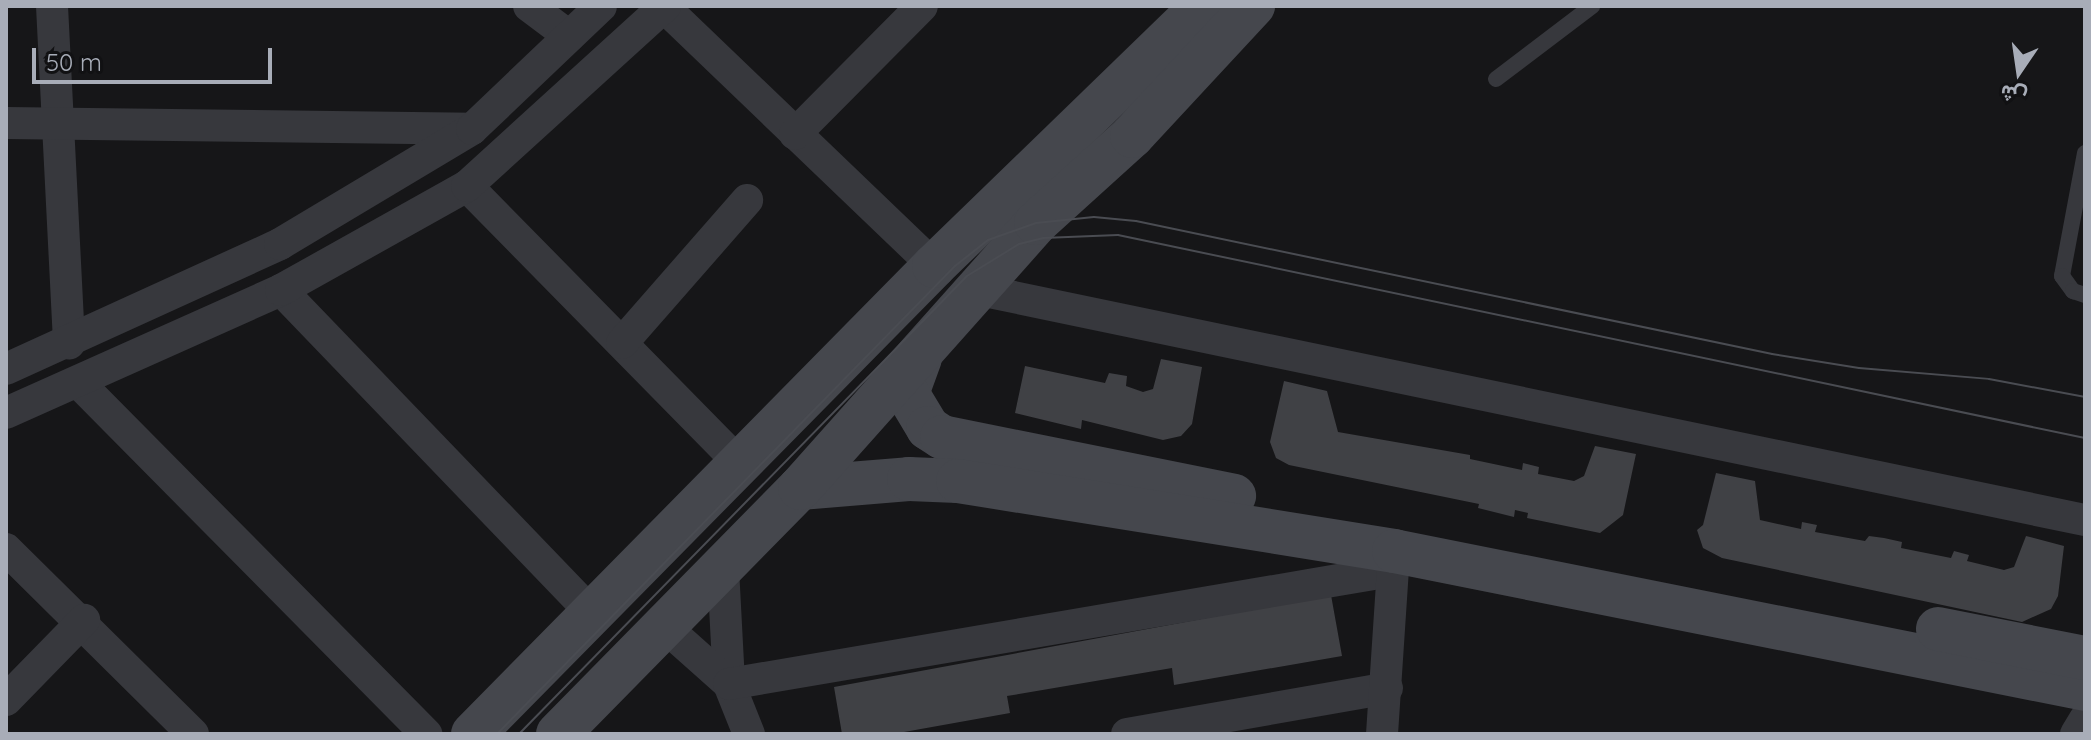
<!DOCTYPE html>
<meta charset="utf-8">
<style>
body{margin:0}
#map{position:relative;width:2091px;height:740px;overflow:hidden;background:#161618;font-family:Quicksand,Vazirmatn,sans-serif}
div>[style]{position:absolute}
.building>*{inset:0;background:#404145}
.lane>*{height:16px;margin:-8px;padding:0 8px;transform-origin:8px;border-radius:8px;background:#37383d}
.street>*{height:32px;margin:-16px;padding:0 16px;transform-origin:16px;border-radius:16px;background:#37383d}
.secondary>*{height:44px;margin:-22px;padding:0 22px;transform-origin:22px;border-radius:22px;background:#45474d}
.tram>*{height:2px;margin:-1px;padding:0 1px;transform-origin:1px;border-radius:1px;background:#4a4c52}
span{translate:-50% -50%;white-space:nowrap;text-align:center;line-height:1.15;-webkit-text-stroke:6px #111113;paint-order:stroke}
.frame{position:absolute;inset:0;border:8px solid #a8adb8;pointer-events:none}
.north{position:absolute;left:1979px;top:32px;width:80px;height:80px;-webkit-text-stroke:6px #111113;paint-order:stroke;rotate:193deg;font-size:22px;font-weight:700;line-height:32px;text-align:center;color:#a8adb8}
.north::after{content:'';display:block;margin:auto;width:28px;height:36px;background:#a8adb8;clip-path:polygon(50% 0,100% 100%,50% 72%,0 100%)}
.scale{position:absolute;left:32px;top:48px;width:240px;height:36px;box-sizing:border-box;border:4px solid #a8adb8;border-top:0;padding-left:10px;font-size:24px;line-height:28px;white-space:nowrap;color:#a8adb8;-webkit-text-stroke:6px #111113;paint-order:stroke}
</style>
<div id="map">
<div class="building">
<i style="clip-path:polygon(1161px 359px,1202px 367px,1192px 424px,1181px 436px,1163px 440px,1082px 420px,1081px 429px,1015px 413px,1025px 366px,1105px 383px,1109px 373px,1127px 376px,1126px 386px,1143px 392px,1153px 389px)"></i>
<i style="clip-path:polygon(1284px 381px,1327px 391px,1338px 432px,1470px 455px,1470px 459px,1522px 470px,1523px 463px,1539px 467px,1538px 474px,1574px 481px,1584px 476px,1595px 446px,1636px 454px,1623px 515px,1600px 533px,1527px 518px,1528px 513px,1515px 510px,1514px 517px,1478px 508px,1479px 504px,1289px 465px,1276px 458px,1270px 442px)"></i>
<i style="clip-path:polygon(1716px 473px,1755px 481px,1760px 520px,1801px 529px,1802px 522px,1817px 525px,1815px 532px,1865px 541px,1869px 536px,1884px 538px,1902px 542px,1901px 548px,1951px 558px,1954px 551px,1969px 555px,1967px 561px,2004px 570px,2014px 567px,2026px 536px,2064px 546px,2058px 596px,2051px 609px,2022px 622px,1722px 558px,1703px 548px,1697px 530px,1703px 525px)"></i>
<i style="clip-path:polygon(1331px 595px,1342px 656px,1174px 685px,1172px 668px,1007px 696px,1010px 713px,893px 734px,842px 734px,834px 687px)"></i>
</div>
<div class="lane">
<i style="left:1496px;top:79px;width:121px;rotate:-37.2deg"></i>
<i style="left:2085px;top:153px;width:125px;rotate:100.6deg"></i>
<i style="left:2062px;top:276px;width:19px;rotate:54deg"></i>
<i style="left:2073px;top:291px;width:13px;rotate:18deg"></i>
</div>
<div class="street">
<i style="left:52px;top:6px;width:338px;rotate:87.1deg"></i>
<i style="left:529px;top:6px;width:50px;rotate:36.9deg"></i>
<i style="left:664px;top:7px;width:374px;rotate:43.8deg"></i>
<i style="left:6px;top:123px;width:466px;rotate:0.7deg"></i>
<i style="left:795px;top:134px;width:180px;rotate:-45.2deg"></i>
<i style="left:467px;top:186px;width:391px;rotate:45.5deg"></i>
<i style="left:975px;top:289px;width:1134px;rotate:11.76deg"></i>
<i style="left:281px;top:290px;width:448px;rotate:46.1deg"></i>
<i style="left:622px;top:343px;width:190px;rotate:-48.8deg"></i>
<i style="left:6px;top:369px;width:301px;rotate:-24.5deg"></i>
<i style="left:280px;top:244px;width:224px;rotate:-30.9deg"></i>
<i style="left:472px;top:129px;width:178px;rotate:-43.6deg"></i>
<i style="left:79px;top:383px;width:494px;rotate:45.3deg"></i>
<i style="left:6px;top:413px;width:301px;rotate:-24.1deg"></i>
<i style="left:281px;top:290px;width:213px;rotate:-29.2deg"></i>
<i style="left:467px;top:186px;width:268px;rotate:-42.3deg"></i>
<i style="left:6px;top:549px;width:263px;rotate:44.7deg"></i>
<i style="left:723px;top:568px;width:116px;rotate:87deg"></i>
<i style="left:729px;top:684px;width:54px;rotate:68.2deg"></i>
<i style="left:664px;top:626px;width:87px;rotate:41.7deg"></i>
<i style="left:729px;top:684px;width:672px;rotate:-9.69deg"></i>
<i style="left:6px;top:700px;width:112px;rotate:-45.7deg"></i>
<i style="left:1127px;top:734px;width:264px;rotate:-10deg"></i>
<i style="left:1382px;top:734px;width:183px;rotate:-86.2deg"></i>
<i style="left:2076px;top:734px;width:17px;rotate:-59deg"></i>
</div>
<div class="secondary">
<i style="left:920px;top:358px;width:37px;rotate:110deg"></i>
<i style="left:907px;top:393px;width:41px;rotate:59deg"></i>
<i style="left:928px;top:428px;width:17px;rotate:33deg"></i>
<i style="left:942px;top:437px;width:298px;rotate:11.4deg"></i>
<i style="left:800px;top:488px;width:109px;rotate:-4.7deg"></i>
<i style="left:909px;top:479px;width:49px;rotate:2.3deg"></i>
<i style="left:958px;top:481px;width:442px;rotate:9.1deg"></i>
<i style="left:1394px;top:551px;width:705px;rotate:11.29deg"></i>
<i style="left:1938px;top:629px;width:150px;rotate:11.2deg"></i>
<i style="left:473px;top:734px;width:657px;rotate:-45.43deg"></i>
<i style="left:934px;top:266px;width:373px;rotate:-44.1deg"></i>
<i style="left:558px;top:734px;width:345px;rotate:-45.5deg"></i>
<i style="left:800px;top:488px;width:355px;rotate:-48.3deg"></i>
<i style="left:1036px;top:223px;width:130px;rotate:-42.2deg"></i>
<i style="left:1132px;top:136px;width:178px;rotate:-47.1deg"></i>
</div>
<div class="tram">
<i style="left:497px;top:734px;width:655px;rotate:-45.62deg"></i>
<i style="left:955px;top:266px;width:42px;rotate:-38.2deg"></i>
<i style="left:988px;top:240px;width:51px;rotate:-19.5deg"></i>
<i style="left:1036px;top:223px;width:58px;rotate:-5.9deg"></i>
<i style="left:1094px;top:217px;width:42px;rotate:5.4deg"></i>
<i style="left:1136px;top:221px;width:650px;rotate:11.81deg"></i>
<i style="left:1772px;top:354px;width:88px;rotate:9.1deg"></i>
<i style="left:1859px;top:368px;width:130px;rotate:4.8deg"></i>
<i style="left:1989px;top:379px;width:98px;rotate:10.6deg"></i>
<i style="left:519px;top:734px;width:641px;rotate:-45.63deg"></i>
<i style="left:967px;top:276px;width:61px;rotate:-31.6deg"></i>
<i style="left:1019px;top:244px;width:25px;rotate:-14deg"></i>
<i style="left:1043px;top:238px;width:75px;rotate:-2.3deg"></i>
<i style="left:1118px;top:235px;width:988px;rotate:11.86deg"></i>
</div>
<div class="frame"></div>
<div class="north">ش</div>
<div class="scale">50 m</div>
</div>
